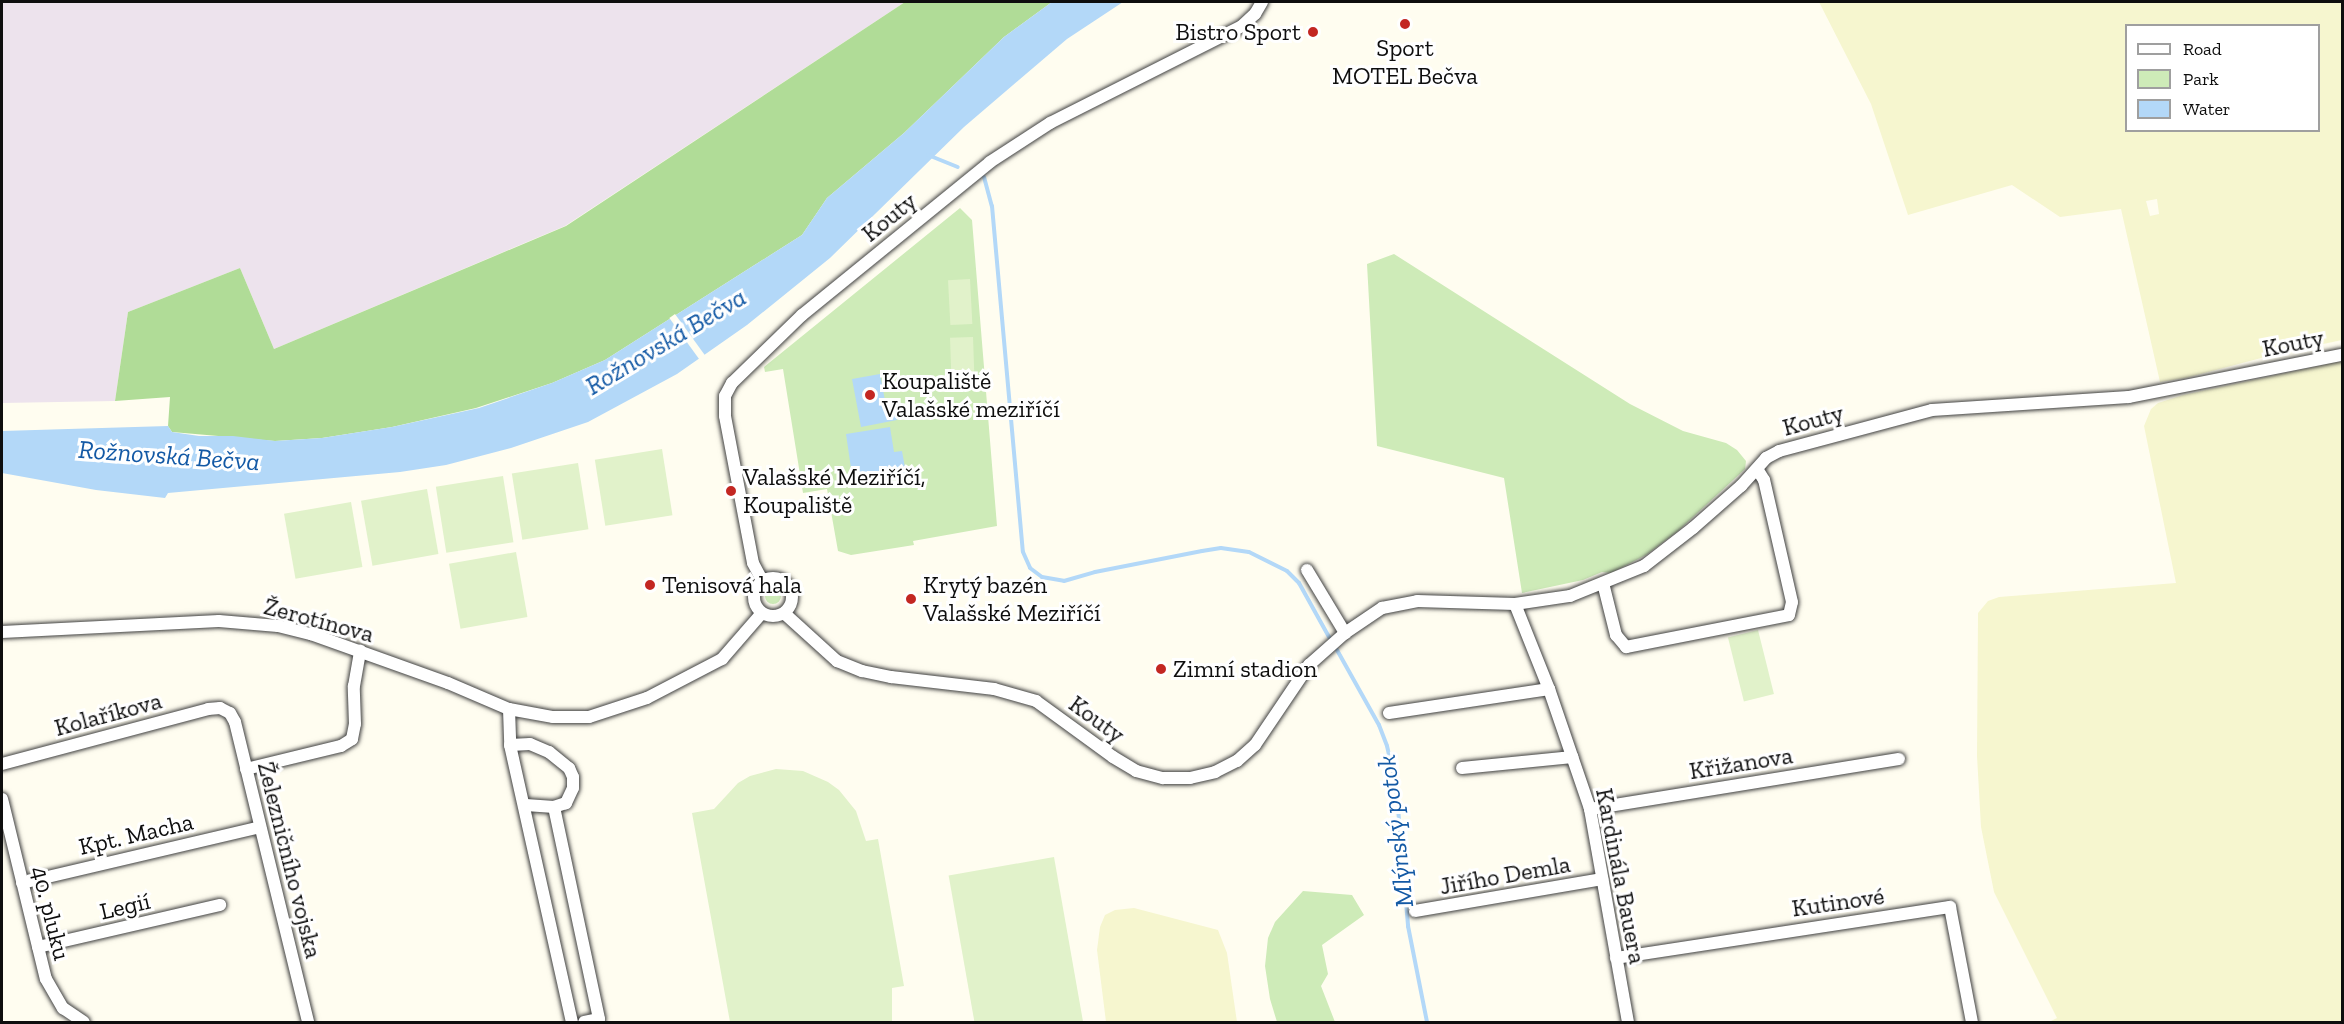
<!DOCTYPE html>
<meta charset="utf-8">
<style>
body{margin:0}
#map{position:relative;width:2344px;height:1024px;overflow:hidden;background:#fffdf0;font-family:"Zilla Slab",serif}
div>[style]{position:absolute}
.industrial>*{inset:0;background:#ede3ed}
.farmland>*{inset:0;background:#f6f6cf}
.green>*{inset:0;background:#ceebb8}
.round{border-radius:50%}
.forest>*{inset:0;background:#b0dc97}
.pitch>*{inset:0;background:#e1f2ca;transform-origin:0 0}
.water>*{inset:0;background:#b3d8f8}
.pier>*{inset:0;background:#fffdf0;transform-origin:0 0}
.stream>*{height:4px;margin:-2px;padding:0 2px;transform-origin:2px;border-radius:2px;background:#b3d8f8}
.roads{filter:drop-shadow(0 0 2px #414141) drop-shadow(0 0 2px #414141)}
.street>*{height:12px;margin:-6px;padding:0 6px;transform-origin:6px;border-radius:6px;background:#fff}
.street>.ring{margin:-6px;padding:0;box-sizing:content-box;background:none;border:12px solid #fff;border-radius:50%}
.dots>*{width:16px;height:16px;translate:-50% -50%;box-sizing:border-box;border:3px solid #fff;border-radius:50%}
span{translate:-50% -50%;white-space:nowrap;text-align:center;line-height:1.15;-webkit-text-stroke:6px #fff;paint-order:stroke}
.poi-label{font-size:24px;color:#0e0e0e}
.right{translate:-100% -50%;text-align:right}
.left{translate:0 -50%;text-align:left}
.street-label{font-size:24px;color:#0e0e0e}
.water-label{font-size:26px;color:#1359a5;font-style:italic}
.frame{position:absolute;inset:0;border:3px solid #0e0e0e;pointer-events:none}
.legend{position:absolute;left:2125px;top:24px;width:195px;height:108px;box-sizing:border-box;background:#fff;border:2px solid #9f9f9f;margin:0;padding:8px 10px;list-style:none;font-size:18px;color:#0e0e0e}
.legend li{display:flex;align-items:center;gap:12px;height:30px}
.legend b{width:30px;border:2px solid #9f9f9f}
</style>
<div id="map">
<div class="industrial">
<i style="clip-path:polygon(2px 2px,905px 2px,565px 226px,274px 349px,240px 268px,128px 312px,115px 401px,2px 403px)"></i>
</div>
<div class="farmland">
<i style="clip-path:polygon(evenodd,1819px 2px,2342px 2px,2342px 340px,2276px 354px,2186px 378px,2160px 382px,2121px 209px,2060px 217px,2012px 185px,1908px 215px,1871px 104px,1819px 2px,2126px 26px,2318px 26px,2318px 130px,2126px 130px,2126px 26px,1819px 2px,2157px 199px,2159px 214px,2150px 216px,2146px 201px,2157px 199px)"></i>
<i style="clip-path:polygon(2342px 361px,2342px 1022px,2049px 1022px,2057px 1018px,1994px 892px,1981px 827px,1977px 756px,1978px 613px,1988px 601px,1999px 597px,2176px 583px,2144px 426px,2151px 409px,2158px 403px,2183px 395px)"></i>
<i style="clip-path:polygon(1134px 908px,1218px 930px,1227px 953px,1237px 1022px,1106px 1022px,1097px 950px,1100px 927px,1105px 915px,1115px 910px)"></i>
</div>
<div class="green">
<i style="clip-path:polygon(960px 208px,972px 220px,997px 526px,913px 541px,914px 545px,851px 555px,838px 551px,827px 489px,803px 493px,783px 369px,765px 372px,764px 367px)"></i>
<i style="clip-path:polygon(1394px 254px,1630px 404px,1683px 431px,1726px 443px,1737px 450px,1746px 461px,1745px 469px,1678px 531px,1646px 555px,1611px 573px,1602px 572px,1583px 580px,1522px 593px,1504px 478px,1377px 446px,1367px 264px)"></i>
<i class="round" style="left:765px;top:588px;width:16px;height:16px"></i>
<i style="clip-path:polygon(1303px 891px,1352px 895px,1364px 915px,1322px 945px,1328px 974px,1321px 986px,1335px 1022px,1277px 1022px,1270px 999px,1265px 966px,1268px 938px,1275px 922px)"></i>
</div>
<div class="forest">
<i style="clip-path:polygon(905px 2px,1052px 2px,1004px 37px,904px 133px,827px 198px,802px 235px,605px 360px,552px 383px,476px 408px,392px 427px,322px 438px,275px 441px,172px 432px,168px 426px,170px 397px,115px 401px,128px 312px,240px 268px,274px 349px,566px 226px)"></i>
</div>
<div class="pitch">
<i style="left:970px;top:279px;width:45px;height:22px;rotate:87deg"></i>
<i style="left:973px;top:337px;width:46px;height:23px;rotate:88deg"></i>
<i style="left:662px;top:449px;width:67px;height:68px;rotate:81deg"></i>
<i style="left:578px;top:463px;width:67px;height:67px;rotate:81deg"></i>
<i style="left:503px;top:476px;width:67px;height:68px;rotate:81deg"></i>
<i style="left:427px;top:489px;width:66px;height:67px;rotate:80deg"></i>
<i style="left:351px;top:502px;width:66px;height:68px;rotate:80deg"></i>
<i style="left:516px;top:552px;width:66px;height:68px;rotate:80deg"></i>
<i style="left:1758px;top:630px;width:66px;height:31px;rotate:76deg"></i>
<i style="clip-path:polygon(776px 769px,803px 771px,828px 782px,839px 790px,856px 811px,866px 841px,878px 839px,904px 986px,892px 988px,892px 1022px,730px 1022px,692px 813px,714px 809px,738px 783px,750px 776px)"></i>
<i style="left:1054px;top:857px;width:168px;height:107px;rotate:80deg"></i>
</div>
<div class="water">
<i style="clip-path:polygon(1052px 2px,1123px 2px,1067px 39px,964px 127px,830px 258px,747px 325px,677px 374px,588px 422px,511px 448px,446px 465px,400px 472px,168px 493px,165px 498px,96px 490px,2px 473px,2px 431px,168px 426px,172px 432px,199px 436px,233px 436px,275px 441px,322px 438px,392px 427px,479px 408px,552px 383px,605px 360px,802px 235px,827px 198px,904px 133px,1004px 37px)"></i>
<i style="clip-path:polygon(880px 374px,887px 411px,895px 410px,897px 420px,861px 427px,852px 379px)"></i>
<i style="clip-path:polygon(890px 427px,894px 452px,902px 451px,906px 473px,853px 482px,846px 434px)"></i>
</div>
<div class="pier">
<i style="left:675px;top:314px;width:54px;height:7px;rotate:54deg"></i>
</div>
<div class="stream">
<i style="left:928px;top:155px;width:32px;rotate:22deg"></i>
<i style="left:984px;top:177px;width:30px;rotate:75deg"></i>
<i style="left:992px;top:206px;width:347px;rotate:84.9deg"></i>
<i style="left:1023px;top:552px;width:17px;rotate:66deg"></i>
<i style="left:1030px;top:568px;width:15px;rotate:37deg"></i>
<i style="left:1042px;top:577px;width:22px;rotate:10deg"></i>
<i style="left:1064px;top:581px;width:32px;rotate:-16deg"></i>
<i style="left:1095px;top:572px;width:109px;rotate:-11.1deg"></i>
<i style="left:1202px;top:551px;width:19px;rotate:-9deg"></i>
<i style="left:1221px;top:548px;width:28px;rotate:8deg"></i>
<i style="left:1249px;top:552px;width:42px;rotate:26.6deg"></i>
<i style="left:1287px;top:571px;width:17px;rotate:45deg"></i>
<i style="left:1299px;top:583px;width:62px;rotate:60.9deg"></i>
<i style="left:1337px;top:650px;width:86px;rotate:60.8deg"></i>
<i style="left:1379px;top:725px;width:22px;rotate:69deg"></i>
<i style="left:1387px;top:746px;width:40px;rotate:77deg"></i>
<i style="left:1396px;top:785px;width:142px;rotate:85.1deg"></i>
<i style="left:1408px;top:926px;width:98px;rotate:78.8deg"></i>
</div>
<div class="roads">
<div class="street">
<i style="left:1307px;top:570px;width:74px;rotate:58.9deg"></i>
<i class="ring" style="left:754px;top:578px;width:26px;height:26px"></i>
<i style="left:762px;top:580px;width:19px;rotate:-118deg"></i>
<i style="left:753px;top:563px;width:150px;rotate:-100.8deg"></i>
<i style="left:725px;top:416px;width:20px;rotate:-90deg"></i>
<i style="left:725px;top:396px;width:15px;rotate:-62deg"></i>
<i style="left:732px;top:383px;width:98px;rotate:-44.2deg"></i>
<i style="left:802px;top:315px;width:242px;rotate:-39.1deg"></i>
<i style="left:990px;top:162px;width:72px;rotate:-33deg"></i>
<i style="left:1050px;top:123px;width:215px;rotate:-26.8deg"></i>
<i style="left:1242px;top:26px;width:18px;rotate:-43deg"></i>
<i style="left:1255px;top:14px;width:14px;rotate:-60deg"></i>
<i style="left:1603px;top:583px;width:54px;rotate:76deg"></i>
<i style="left:1616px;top:635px;width:16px;rotate:50deg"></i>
<i style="left:1626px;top:647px;width:166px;rotate:-11.1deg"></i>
<i style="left:1789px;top:615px;width:13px;rotate:-77deg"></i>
<i style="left:1792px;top:602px;width:125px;rotate:-102.9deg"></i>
<i style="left:1764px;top:480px;width:13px;rotate:-122deg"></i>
<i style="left:1515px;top:604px;width:92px;rotate:68.2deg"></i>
<i style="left:1549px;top:689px;width:127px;rotate:71.1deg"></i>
<i style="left:1590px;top:809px;width:216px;rotate:79.9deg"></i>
<i style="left:784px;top:613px;width:72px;rotate:42.2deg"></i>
<i style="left:837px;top:661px;width:27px;rotate:22deg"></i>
<i style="left:862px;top:671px;width:30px;rotate:12deg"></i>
<i style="left:891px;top:677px;width:104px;rotate:6.6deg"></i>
<i style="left:994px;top:689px;width:44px;rotate:15.9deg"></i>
<i style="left:1036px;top:701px;width:95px;rotate:36deg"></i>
<i style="left:1113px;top:757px;width:27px;rotate:31deg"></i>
<i style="left:1136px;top:771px;width:28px;rotate:15deg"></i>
<i style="left:1163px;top:778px;width:27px"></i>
<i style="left:1190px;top:778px;width:26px;rotate:-13deg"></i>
<i style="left:1215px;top:772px;width:25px;rotate:-27deg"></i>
<i style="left:1237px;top:761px;width:24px;rotate:-42deg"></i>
<i style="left:1255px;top:745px;width:97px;rotate:-56deg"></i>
<i style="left:1309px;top:665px;width:48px;rotate:-41.6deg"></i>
<i style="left:1345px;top:633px;width:45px;rotate:-34deg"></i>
<i style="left:1382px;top:608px;width:36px;rotate:-11deg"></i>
<i style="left:1417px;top:601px;width:98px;rotate:1.8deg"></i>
<i style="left:1515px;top:604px;width:56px;rotate:-8.3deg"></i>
<i style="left:1570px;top:596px;width:80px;rotate:-22.1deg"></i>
<i style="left:1644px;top:566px;width:62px;rotate:-37.8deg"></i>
<i style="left:1693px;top:528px;width:64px;rotate:-41.2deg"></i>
<i style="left:1741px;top:486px;width:38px;rotate:-48deg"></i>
<i style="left:1766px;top:458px;width:15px;rotate:-28deg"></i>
<i style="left:1779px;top:451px;width:158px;rotate:-15deg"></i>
<i style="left:1932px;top:410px;width:197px;rotate:-3.8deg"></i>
<i style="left:2129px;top:397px;width:217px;rotate:-11.2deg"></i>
<i style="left:2px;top:632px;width:217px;rotate:-2.9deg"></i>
<i style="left:219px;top:621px;width:59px;rotate:4.8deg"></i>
<i style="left:278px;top:626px;width:34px;rotate:14deg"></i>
<i style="left:311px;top:634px;width:145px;rotate:19.7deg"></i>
<i style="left:448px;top:683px;width:66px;rotate:23.1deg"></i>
<i style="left:509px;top:709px;width:45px;rotate:10.3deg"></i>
<i style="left:553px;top:717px;width:36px"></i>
<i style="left:589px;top:717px;width:61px;rotate:-18.1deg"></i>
<i style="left:647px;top:698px;width:85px;rotate:-27.5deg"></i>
<i style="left:722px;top:659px;width:61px;rotate:-49deg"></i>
<i style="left:509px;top:709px;width:36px;rotate:88deg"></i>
<i style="left:510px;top:745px;width:284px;rotate:77.4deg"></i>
<i style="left:1389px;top:713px;width:162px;rotate:-8.5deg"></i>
<i style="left:510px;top:745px;width:20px;rotate:-3deg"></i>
<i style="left:530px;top:744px;width:21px;rotate:23deg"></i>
<i style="left:549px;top:752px;width:26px;rotate:39deg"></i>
<i style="left:569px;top:768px;width:10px;rotate:66deg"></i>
<i style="left:573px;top:777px;width:11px;rotate:90deg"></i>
<i style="left:573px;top:788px;width:17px;rotate:115deg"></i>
<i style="left:566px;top:803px;width:13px;rotate:162deg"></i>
<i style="left:554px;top:807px;width:217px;rotate:78deg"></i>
<i style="left:599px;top:1019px;width:15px;rotate:169deg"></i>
<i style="left:2px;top:764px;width:213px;rotate:-14.9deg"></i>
<i style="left:208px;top:709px;width:12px;rotate:-5deg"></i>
<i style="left:220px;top:708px;width:11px;rotate:27deg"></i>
<i style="left:230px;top:713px;width:10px;rotate:61deg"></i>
<i style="left:235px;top:722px;width:309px;rotate:76.3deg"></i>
<i style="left:1462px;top:768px;width:111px;rotate:-5.7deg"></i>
<i style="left:246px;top:769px;width:98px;rotate:-13.6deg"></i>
<i style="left:341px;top:746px;width:13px;rotate:-32deg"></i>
<i style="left:352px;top:739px;width:15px;rotate:-79deg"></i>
<i style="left:355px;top:724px;width:38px;rotate:-92deg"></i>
<i style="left:354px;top:686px;width:36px;rotate:-80deg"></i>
<i style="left:2px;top:799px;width:185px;rotate:76.3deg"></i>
<i style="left:46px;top:979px;width:34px;rotate:60deg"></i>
<i style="left:63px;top:1008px;width:25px;rotate:34deg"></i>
<i style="left:526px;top:805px;width:28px;rotate:4deg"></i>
<i style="left:1590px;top:809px;width:313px;rotate:-9.2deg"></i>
<i style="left:22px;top:883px;width:244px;rotate:-13.2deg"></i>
<i style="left:1415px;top:911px;width:190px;rotate:-9.7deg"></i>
<i style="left:38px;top:947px;width:187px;rotate:-13deg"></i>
<i style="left:1616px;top:958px;width:338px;rotate:-8.7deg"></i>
<i style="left:1950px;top:907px;width:117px;rotate:79.2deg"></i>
</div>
</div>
<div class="dots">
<i style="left:1405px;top:24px;background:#c32722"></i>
<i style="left:1313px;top:32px;background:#c32722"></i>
<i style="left:870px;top:395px;background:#c32722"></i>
<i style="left:731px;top:491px;background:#c32722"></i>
<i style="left:650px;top:585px;background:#c32722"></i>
<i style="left:911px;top:599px;background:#c32722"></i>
<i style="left:1161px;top:669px;background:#c32722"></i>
</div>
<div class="poi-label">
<span class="right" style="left:1301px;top:32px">Bistro Sport</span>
<span style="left:1405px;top:62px">Sport<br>MOTEL Bečva</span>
<span class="left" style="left:882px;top:395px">Koupaliště<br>Valašské meziříčí</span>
<span class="left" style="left:743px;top:491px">Valašské Meziříčí,<br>Koupaliště</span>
<span class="left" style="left:662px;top:585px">Tenisová hala</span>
<span class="left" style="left:923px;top:599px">Krytý bazén<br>Valašské Meziříčí</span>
<span class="left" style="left:1173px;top:669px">Zimní stadion</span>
</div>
<div class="street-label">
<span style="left:889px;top:217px;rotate:-39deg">Kouty</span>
<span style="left:2293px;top:343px;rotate:-11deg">Kouty</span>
<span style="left:1813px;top:420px;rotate:-15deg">Kouty</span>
<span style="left:319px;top:620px;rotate:15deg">Žerotínova</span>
<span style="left:108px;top:714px;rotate:-15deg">Kolaříkova</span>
<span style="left:1097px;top:719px;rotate:36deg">Kouty</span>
<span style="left:1741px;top:763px;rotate:-9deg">Křižanova</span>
<span style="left:136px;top:834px;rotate:-13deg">Kpt. Macha</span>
<span style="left:290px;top:860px;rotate:76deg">Železničního vojska</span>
<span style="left:1505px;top:875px;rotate:-10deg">Jiřího Demla</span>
<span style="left:1621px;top:876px;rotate:79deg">Kardinála Bauera</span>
<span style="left:1838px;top:902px;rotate:-8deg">Kutinové</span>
<span style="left:125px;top:906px;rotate:-13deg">Legií</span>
<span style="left:51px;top:913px;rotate:76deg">40. pluku</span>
</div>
<div class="water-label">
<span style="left:666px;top:342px;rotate:-31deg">Rožnovská Bečva</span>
<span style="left:169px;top:456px;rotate:4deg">Rožnovská Bečva</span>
<span style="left:1396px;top:831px;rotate:-97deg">Mlýnský potok</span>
</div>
<div class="frame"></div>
<ul class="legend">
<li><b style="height:8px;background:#fff"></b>Road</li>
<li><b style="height:16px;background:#ceebb8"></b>Park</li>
<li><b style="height:16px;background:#b3d8f8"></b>Water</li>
</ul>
</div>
